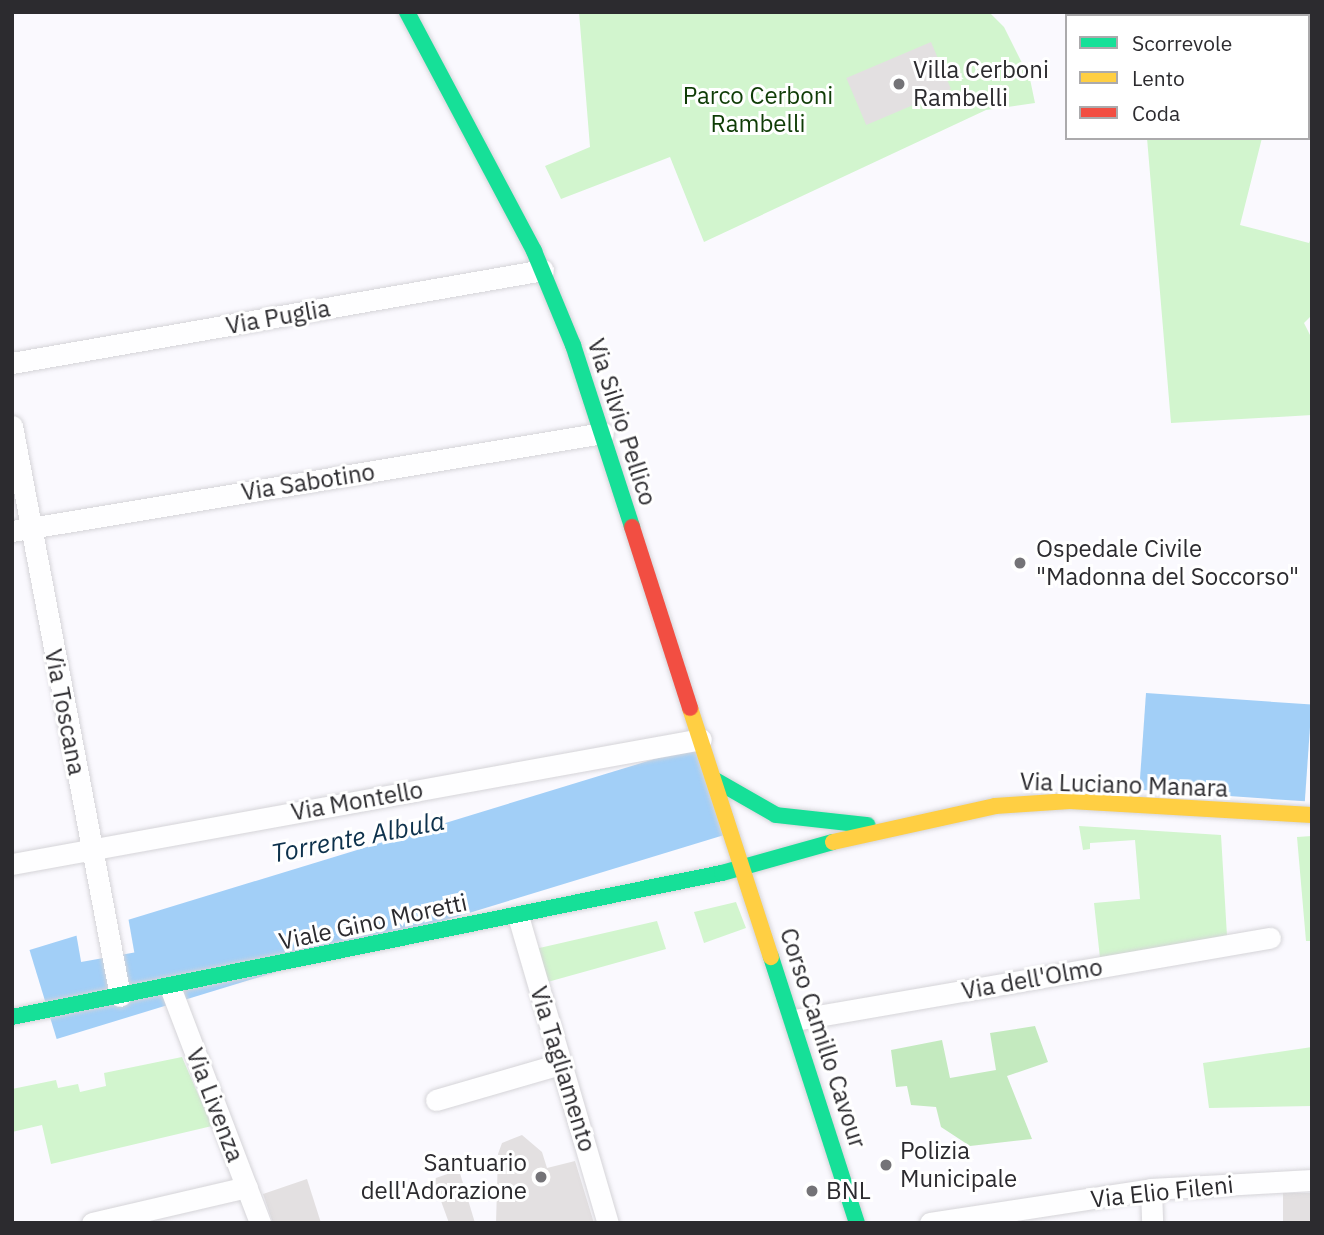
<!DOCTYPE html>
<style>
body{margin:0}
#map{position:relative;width:1324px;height:1235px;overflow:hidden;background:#faf9fe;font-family:"IBM Plex Sans",sans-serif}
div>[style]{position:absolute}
.green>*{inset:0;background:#d2f5ce}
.forest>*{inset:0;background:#c4eabf}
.water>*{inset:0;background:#a2cff7;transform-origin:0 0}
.pier>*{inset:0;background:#faf9fe;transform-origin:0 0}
.building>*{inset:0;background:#e3e0e1;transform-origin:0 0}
.roads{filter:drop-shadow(0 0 2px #d5d4d8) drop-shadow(0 0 2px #d5d4d8)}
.street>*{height:21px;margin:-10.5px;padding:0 10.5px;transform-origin:10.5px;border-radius:10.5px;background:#fefeff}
.fast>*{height:16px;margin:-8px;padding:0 8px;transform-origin:8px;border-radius:8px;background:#16e098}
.slow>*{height:16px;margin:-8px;padding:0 8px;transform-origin:8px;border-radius:8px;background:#ffcf43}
.jam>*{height:16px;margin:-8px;padding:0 8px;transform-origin:8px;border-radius:8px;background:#f24e42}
.dots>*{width:19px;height:19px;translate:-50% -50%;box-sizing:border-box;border:4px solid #fff;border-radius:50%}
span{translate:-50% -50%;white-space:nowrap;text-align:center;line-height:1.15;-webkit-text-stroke:6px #fff;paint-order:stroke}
.poi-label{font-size:24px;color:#2c2b2f}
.left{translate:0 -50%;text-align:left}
.right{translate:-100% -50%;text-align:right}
.park-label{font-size:24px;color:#0f3c06}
.street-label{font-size:24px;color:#2c2b2f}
.water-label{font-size:26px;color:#0d314c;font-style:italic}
.frame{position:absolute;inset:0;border:14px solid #2c2b2f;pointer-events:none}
.legend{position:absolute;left:1065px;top:14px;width:245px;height:126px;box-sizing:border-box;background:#fff;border:2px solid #abaaac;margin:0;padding:9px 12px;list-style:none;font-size:21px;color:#2c2b2f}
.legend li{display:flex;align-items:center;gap:14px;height:35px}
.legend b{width:35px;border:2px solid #abaaac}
</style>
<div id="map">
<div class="green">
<i style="clip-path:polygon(579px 12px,989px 12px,1004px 27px,1030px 79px,1035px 103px,986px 110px,704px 242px,670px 157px,561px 199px,545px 166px,590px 147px)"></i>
<i style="clip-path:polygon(1147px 138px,1262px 138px,1240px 225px,1309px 243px,1312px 235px,1312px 315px,1304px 323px,1312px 339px,1312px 415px,1171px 423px)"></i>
<i style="clip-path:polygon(1079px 826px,1221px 835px,1227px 936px,1100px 958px,1094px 903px,1140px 899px,1135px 840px,1090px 843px,1090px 849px,1083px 850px)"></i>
<i style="clip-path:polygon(1312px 836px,1312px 941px,1306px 941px,1297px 837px)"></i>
<i style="clip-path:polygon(736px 902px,746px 928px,704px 943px,694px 912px)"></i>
<i style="clip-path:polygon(657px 921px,666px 949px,544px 983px,535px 949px)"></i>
<i style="clip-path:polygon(1312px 1047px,1312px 1106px,1209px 1108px,1203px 1063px)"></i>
<i style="clip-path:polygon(182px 1057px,212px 1126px,51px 1164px,42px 1125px,12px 1132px,12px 1089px,56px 1080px,58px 1088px,78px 1084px,80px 1092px,106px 1086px,104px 1073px)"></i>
</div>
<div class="forest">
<i style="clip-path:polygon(1035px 1026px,1048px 1062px,1007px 1076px,1032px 1139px,970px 1146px,941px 1127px,936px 1107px,911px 1105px,907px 1086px,896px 1087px,891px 1050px,942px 1040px,950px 1078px,996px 1070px,990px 1033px)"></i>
</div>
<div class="water">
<i style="left:1146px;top:693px;width:166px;height:97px;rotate:4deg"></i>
<i style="left:697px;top:746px;width:93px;height:698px;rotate:73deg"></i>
</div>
<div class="pier">
<i style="left:118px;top:860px;width:94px;height:54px;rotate:80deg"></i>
</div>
<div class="building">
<i style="left:931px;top:42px;width:51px;height:92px;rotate:67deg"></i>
<i style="clip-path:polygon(522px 1135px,542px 1152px,547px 1168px,575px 1161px,594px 1223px,496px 1223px,498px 1154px,502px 1143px)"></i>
<i style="clip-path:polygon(459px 1170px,475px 1223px,449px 1223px,433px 1179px)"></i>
<i style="clip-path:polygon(307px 1179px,321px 1223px,273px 1223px,263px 1194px)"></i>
<i style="left:1312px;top:1193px;width:30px;height:29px;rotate:90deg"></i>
</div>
<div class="roads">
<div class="street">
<i style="left:12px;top:363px;width:539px;rotate:-9.93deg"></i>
<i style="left:12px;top:426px;width:580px;rotate:79.27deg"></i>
<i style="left:12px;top:531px;width:599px;rotate:-9.42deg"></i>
<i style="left:12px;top:864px;width:700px;rotate:-10.28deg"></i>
<i style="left:518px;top:916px;width:320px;rotate:73.7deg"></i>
<i style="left:170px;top:987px;width:253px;rotate:69.1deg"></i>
<i style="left:794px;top:1020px;width:483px;rotate:-9.8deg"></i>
<i style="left:436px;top:1100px;width:129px;rotate:-16.2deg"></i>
<i style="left:1151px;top:1189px;width:34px;rotate:88deg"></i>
<i style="left:92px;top:1223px;width:159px;rotate:-13.1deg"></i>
<i style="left:930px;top:1223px;width:224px;rotate:-8.7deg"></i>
<i style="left:1151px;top:1189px;width:161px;rotate:-3.2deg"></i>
</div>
<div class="fast">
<i style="left:407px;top:12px;width:271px;rotate:62deg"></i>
<i style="left:534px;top:251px;width:102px;rotate:67.5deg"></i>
<i style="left:573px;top:345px;width:191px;rotate:72deg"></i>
<i style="left:715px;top:780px;width:70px;rotate:29.8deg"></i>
<i style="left:776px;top:815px;width:92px;rotate:6.3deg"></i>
<i style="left:771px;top:957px;width:280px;rotate:72.1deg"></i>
<i style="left:12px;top:1017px;width:724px;rotate:-11.47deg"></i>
<i style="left:722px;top:873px;width:115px;rotate:-15.6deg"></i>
</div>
<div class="slow">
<i style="left:690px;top:708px;width:262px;rotate:72deg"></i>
<i style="left:833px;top:842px;width:166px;rotate:-12.5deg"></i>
<i style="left:995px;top:806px;width:75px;rotate:-3.8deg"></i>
<i style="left:1070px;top:801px;width:242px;rotate:3.3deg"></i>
</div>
<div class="jam">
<i style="left:632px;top:527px;width:190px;rotate:72.2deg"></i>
</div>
</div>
<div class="dots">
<i style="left:899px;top:84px;background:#747377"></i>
<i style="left:1020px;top:563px;background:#747377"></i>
<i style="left:886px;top:1165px;background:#747377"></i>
<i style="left:541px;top:1177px;background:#747377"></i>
<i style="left:812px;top:1191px;background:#747377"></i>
</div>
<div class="poi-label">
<span class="left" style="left:913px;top:84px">Villa Cerboni<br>Rambelli</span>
<span class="left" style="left:1036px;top:563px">Ospedale Civile<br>"Madonna del Soccorso"</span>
<span class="left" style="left:900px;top:1165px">Polizia<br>Municipale</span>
<span class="right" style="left:527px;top:1177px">Santuario<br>dell'Adorazione</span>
<span class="left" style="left:826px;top:1191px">BNL</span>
</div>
<div class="park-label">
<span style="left:758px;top:110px">Parco Cerboni<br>Rambelli</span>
</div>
<div class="street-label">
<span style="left:278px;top:317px;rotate:-10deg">Via Puglia</span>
<span style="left:622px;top:422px;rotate:72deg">Via Silvio Pellico</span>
<span style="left:308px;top:482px;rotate:-9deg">Via Sabotino</span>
<span style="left:65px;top:712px;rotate:79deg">Via Toscana</span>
<span style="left:1124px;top:785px;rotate:2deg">Via Luciano Manara</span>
<span style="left:357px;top:801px;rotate:-10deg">Via Montello</span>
<span style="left:373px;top:922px;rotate:-12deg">Viale Gino Moretti</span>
<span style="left:1032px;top:979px;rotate:-10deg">Via dell'Olmo</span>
<span style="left:823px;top:1038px;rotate:72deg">Corso Camillo Cavour</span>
<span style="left:563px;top:1069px;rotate:73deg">Via Tagliamento</span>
<span style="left:215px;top:1105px;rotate:69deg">Via Livenza</span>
<span style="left:1162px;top:1192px;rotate:-6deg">Via Elio Fileni</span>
</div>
<div class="water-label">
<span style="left:358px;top:837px;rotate:-11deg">Torrente Albula</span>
</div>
<div class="frame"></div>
<ul class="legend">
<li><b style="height:9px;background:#16e098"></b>Scorrevole</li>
<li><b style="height:9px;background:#ffcf43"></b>Lento</li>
<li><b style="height:9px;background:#f24e42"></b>Coda</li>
</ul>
</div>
